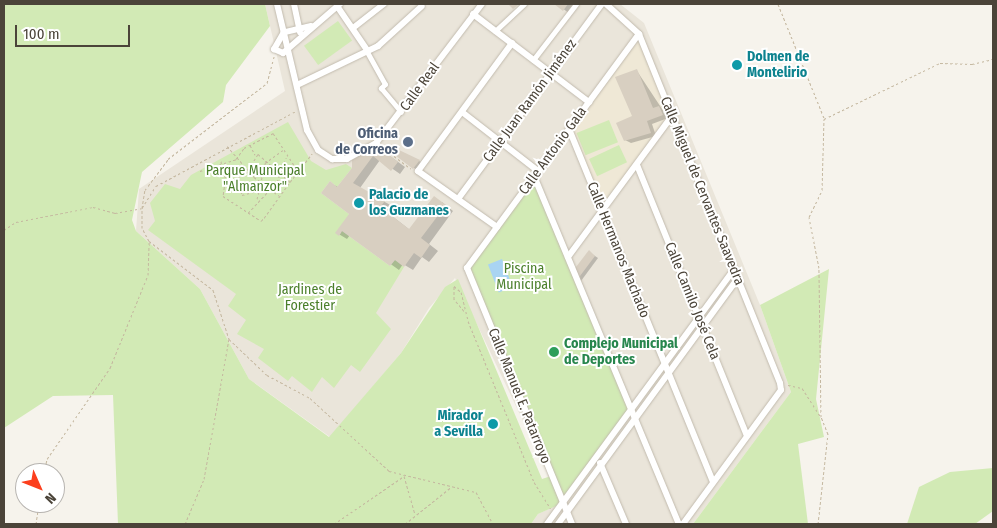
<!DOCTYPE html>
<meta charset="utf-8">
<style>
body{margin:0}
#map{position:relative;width:997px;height:528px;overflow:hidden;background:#f6f3ec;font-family:"Fira Sans Condensed",sans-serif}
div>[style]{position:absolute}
.residential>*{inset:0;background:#eae5da}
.education>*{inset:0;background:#efe8d6}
.green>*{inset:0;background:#d2eab5;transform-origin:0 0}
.water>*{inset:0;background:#a9d4f2;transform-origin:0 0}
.shadow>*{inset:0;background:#0003}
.building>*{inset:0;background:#d8cfc1}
.path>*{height:1px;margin-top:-0.5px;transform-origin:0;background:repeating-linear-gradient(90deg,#c4b79f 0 2.5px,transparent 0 5px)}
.roads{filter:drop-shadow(0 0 1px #c2bbae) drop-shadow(0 0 1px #c2bbae)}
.pedestrian>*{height:5px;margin:-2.5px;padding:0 2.5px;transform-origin:2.5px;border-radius:2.5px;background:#fff}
.minor>*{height:6px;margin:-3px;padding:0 3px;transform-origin:3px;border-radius:3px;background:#fff}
.dots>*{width:14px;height:14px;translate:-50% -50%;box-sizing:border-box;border:2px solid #fff;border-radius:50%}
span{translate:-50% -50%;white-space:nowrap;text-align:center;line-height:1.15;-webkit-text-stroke:4px #fff;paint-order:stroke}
.culture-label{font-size:14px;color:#0d838f;font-weight:700}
.left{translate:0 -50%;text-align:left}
.right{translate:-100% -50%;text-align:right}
.street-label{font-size:14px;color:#4b4439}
.service-label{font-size:14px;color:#4e5e75;font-weight:700}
.park-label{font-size:14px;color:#4a7f2a}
.leisure-label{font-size:14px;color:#27864d;font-weight:700}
.frame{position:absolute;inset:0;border:5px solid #4b4439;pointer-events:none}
.north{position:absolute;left:15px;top:463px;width:50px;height:50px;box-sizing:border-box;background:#fff;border:1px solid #b7b4b0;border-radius:50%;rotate:134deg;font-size:14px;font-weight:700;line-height:20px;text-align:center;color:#4b4439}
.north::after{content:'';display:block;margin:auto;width:18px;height:22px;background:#fc3f1d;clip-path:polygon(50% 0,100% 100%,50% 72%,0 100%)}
.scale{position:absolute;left:15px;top:25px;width:115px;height:22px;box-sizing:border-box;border:2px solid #4b4439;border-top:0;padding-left:6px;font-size:15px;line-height:18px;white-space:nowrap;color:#4b4439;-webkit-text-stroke:4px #fff;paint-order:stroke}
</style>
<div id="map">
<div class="residential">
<i style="clip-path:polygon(265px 4px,620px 4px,644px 23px,760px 305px,791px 392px,693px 524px,531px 524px,538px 514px,562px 503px,455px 278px,429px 308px,401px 353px,330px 437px,249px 379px,200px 289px,136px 231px,139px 189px,285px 91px)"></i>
</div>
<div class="education">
<i style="clip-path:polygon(639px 34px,672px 116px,603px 211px,569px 129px)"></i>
</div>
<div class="green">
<i style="clip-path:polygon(4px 4px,265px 4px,270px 26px,226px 85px,223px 102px,142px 172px,132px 220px,136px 231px,200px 289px,249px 379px,329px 437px,401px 353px,445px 287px,458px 279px,542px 479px,551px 476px,467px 268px,534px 176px,630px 409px,563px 503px,538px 514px,531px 524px,118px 524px,113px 395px,53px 396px,4px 428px)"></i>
<i style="left:338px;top:21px;width:24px;height:42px;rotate:54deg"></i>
<i style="left:609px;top:120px;width:24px;height:35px;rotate:68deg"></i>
<i style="clip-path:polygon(288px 122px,311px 161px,326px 170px,346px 164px,352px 168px,337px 187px,330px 181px,321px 193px,349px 214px,339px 236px,342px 231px,390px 266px,395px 260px,404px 267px,376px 313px,391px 329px,360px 372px,351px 365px,334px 388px,322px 377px,312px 392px,292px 376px,288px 381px,258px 358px,264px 349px,237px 334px,246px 320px,228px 306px,236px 294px,148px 230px,155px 221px,150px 203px,165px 184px,180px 189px,191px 175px)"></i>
<i style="left:619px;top:145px;width:19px;height:33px;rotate:65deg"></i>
<i style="clip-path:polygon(829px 269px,816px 399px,824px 437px,798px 444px,808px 524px,693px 524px,791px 392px,760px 305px)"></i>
<i style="clip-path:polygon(993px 468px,993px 511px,975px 524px,907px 524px,919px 487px,950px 472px)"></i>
</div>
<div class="water">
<i style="left:502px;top:259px;width:30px;height:15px;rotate:69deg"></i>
</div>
<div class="shadow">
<i style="clip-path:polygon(556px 4px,576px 4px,569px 13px)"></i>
<i style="clip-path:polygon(637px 71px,668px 118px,652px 124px,656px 136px,631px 143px,625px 140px,633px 117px)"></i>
<i style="clip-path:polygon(375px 145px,405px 167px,400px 174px,380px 160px,360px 188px,392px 206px,387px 212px,410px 230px,442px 202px,453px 211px,429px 244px,438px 251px,429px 262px,422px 257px,413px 270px,403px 264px,399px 270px,350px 235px,347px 239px,337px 233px,351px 214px,330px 183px,338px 187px)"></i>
<i style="clip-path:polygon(399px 151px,423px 163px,417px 170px,396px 155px)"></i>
<i style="clip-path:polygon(592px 254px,598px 258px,581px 281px,578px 279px)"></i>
</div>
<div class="building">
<i style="clip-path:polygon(519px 4px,513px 9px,509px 5px,511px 4px)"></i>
<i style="clip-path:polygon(554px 4px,568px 4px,563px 11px)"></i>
<i style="clip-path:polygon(637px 69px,653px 108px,659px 106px,663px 115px,647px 121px,651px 133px,624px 141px,616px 123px,632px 116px,615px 77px)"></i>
<i style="clip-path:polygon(375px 144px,398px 162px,391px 171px,373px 156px,353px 183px,385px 201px,380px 207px,409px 229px,434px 196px,446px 205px,421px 238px,430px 245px,421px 258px,414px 253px,404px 267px,395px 260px,390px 266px,342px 231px,339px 236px,335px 233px,349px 214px,321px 193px,330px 181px,337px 187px,352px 168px,352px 160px)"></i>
<i style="clip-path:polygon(399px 150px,420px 160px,413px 169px,395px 155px)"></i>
<i style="clip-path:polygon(589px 250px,595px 256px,577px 280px,573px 271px)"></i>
</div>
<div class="path">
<i style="left:778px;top:4px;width:123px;rotate:68deg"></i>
<i style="left:250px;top:145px;width:11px;rotate:63deg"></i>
<i style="left:227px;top:146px;width:41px;rotate:48.9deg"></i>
<i style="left:254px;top:177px;width:31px;rotate:37deg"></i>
<i style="left:394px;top:156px;width:21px;rotate:37deg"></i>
<i style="left:221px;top:161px;width:14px;rotate:82deg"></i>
<i style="left:205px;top:169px;width:26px;rotate:21deg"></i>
<i style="left:200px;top:171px;width:38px;rotate:-18deg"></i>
<i style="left:236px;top:159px;width:14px;rotate:-54deg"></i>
<i style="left:244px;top:148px;width:33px;rotate:-27deg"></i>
<i style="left:273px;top:133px;width:45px;rotate:56.7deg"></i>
<i style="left:235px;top:179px;width:12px;rotate:48deg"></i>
<i style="left:243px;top:188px;width:13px;rotate:-4deg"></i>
<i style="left:290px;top:182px;width:43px;rotate:-138.8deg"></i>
<i style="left:258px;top:154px;width:25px;rotate:122deg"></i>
<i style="left:245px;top:175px;width:21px;rotate:161deg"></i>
<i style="left:225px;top:182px;width:14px;rotate:98deg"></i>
<i style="left:223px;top:196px;width:45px;rotate:33.3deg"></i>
<i style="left:261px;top:221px;width:4px;rotate:-45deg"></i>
<i style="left:264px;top:218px;width:44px;rotate:-54.2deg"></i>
<i style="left:290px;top:182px;width:36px;rotate:-52deg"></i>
<i style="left:240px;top:186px;width:9px;rotate:77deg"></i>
<i style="left:242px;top:195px;width:16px;rotate:-15deg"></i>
<i style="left:257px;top:199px;width:37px;rotate:-77deg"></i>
<i style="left:265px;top:163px;width:22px;rotate:-36deg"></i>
<i style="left:248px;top:213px;width:42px;rotate:-46.9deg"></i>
<i style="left:277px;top:182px;width:26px;rotate:-69deg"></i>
<i style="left:4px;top:230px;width:14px;rotate:-34deg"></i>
<i style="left:16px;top:222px;width:78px;rotate:-11deg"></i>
<i style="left:93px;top:207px;width:23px;rotate:15deg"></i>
<i style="left:115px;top:213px;width:27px;rotate:-10deg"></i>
<i style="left:142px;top:208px;width:18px;rotate:-81deg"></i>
<i style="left:145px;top:190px;width:39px;rotate:-53deg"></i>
<i style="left:168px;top:159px;width:125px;rotate:-37.5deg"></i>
<i style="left:267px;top:83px;width:28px;rotate:-75deg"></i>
<i style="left:149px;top:241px;width:81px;rotate:37.4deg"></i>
<i style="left:213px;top:290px;width:52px;rotate:71.9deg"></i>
<i style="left:229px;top:339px;width:52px;rotate:43.5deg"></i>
<i style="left:267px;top:375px;width:49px;rotate:28.1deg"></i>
<i style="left:310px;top:398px;width:108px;rotate:42.7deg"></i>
<i style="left:389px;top:471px;width:89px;rotate:13.6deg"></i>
<i style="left:476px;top:492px;width:36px;rotate:62deg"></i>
<i style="left:464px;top:311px;width:16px;rotate:-130deg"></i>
<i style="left:454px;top:299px;width:13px;rotate:-90deg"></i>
<i style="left:454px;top:286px;width:9px;rotate:41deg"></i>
<i style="left:461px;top:292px;width:30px;rotate:76deg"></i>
<i style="left:468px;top:321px;width:174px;rotate:67.7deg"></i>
<i style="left:534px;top:482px;width:31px;rotate:58deg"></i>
<i style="left:788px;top:385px;width:14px;rotate:12deg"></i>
<i style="left:802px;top:388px;width:33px;rotate:57deg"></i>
<i style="left:44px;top:473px;width:14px;rotate:-78deg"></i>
<i style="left:47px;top:459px;width:111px;rotate:-55.3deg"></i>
<i style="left:110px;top:368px;width:100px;rotate:-67.8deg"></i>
<i style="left:148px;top:275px;width:34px;rotate:-88deg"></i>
<i style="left:149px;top:241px;width:15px;rotate:-118deg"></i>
<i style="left:142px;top:228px;width:20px;rotate:-90deg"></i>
<i style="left:142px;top:208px;width:26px;rotate:-58deg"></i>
<i style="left:156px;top:186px;width:159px;rotate:-28.2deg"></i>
<i style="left:36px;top:524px;width:21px;rotate:-82deg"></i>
<i style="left:185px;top:524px;width:49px;rotate:-67.1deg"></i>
<i style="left:204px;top:479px;width:142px;rotate:-79.9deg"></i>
<i style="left:334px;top:524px;width:85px;rotate:-34.4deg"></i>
<i style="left:404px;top:476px;width:40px;rotate:74deg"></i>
<i style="left:405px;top:524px;width:58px;rotate:-38.7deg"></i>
<i style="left:818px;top:524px;width:91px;rotate:-83.7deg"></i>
<i style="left:828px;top:434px;width:18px;rotate:-112deg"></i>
<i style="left:821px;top:417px;width:149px;rotate:-90.8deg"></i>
<i style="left:819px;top:268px;width:52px;rotate:-101.1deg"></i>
<i style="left:809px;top:217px;width:30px;rotate:-64deg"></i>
<i style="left:822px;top:190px;width:71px;rotate:-88.4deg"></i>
<i style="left:824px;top:119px;width:129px;rotate:-25.8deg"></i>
<i style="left:940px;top:63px;width:32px;rotate:2deg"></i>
<i style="left:972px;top:64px;width:22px;rotate:-13deg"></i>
</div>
<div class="roads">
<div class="pedestrian">
<i style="left:495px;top:31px;width:40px;rotate:-43deg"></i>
<i style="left:366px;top:50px;width:39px;rotate:61deg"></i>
<i style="left:385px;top:84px;width:6px;rotate:135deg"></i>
<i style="left:381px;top:88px;width:31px;rotate:50deg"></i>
<i style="left:533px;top:60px;width:71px;rotate:-52.5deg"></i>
</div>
<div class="minor">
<i style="left:277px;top:4px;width:130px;rotate:76.6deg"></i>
<i style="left:307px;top:130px;width:23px;rotate:61deg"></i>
<i style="left:318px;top:150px;width:17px;rotate:33deg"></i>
<i style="left:332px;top:159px;width:15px"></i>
<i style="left:347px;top:159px;width:33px;rotate:-29deg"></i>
<i style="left:376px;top:143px;width:175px;rotate:-52.7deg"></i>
<i style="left:294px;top:4px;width:29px;rotate:78deg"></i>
<i style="left:606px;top:4px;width:45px;rotate:42.3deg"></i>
<i style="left:639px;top:34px;width:376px;rotate:68deg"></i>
<i style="left:780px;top:383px;width:7px;rotate:82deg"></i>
<i style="left:781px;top:390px;width:166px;rotate:126.2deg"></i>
<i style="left:337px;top:6px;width:53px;rotate:55.7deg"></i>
<i style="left:473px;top:14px;width:146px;rotate:37.2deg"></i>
<i style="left:311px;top:26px;width:28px;rotate:167deg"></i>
<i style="left:284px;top:32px;width:20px;rotate:120deg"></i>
<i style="left:274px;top:49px;width:10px;rotate:24deg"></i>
<i style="left:283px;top:53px;width:75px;rotate:-40.7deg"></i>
<i style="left:353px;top:28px;width:39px;rotate:-38deg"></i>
<i style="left:297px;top:85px;width:90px;rotate:-25.7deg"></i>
<i style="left:378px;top:46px;width:59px;rotate:-42.3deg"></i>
<i style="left:462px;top:112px;width:96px;rotate:37.8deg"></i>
<i style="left:569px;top:129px;width:381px;rotate:67.8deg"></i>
<i style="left:637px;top:165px;width:292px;rotate:67.9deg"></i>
<i style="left:534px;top:176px;width:377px;rotate:67.4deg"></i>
<i style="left:458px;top:199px;width:242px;rotate:-53.6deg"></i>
<i style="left:497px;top:227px;width:97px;rotate:-144.7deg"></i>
<i style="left:418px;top:171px;width:159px;rotate:-53.7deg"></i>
<i style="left:568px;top:257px;width:175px;rotate:-53.6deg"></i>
<i style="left:600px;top:463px;width:66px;rotate:66.9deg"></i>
<i style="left:547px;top:524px;width:316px;rotate:-53.7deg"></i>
<i style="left:558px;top:524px;width:305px;rotate:-53.8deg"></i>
<i style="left:572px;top:524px;width:277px;rotate:-112.3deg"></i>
<i style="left:467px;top:268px;width:290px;rotate:-53.7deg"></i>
</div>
</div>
<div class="dots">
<i style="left:737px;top:65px;background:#0f9aa8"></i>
<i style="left:408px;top:142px;background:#5c6f8a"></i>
<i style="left:359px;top:203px;background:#0f9aa8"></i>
<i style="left:554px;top:352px;background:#2e9e5b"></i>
<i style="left:493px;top:424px;background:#0f9aa8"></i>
</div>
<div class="culture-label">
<span class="left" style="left:747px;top:65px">Dolmen de<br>Montelirio</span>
<span class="left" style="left:369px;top:203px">Palacio de<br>los Guzmanes</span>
<span class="right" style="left:483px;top:424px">Mirador<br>a Sevilla</span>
</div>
<div class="street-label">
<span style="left:420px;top:87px;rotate:-54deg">Calle Real</span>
<span style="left:530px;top:101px;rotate:-54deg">Calle Juan Ramón Jiménez</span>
<span style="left:553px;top:151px;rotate:-54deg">Calle Antonio Gala</span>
<span style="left:702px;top:191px;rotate:68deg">Calle Miguel de Cervantes Saavedra</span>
<span style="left:618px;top:250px;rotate:68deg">Calle Hermanos Machado</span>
<span style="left:692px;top:301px;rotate:68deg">Calle Camilo José Cela</span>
<span style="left:519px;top:396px;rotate:68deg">Calle Manuel E. Patarroyo</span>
</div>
<div class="service-label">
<span class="right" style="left:398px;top:142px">Oficina<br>de Correos</span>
</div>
<div class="park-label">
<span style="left:255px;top:179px">Parque Municipal<br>"Almanzor"</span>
<span style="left:524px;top:277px">Piscina<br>Municipal</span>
<span style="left:310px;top:298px">Jardines de<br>Forestier</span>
</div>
<div class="leisure-label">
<span class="left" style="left:564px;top:352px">Complejo Municipal<br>de Deportes</span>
</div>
<div class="frame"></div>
<div class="north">N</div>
<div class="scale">100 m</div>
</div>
